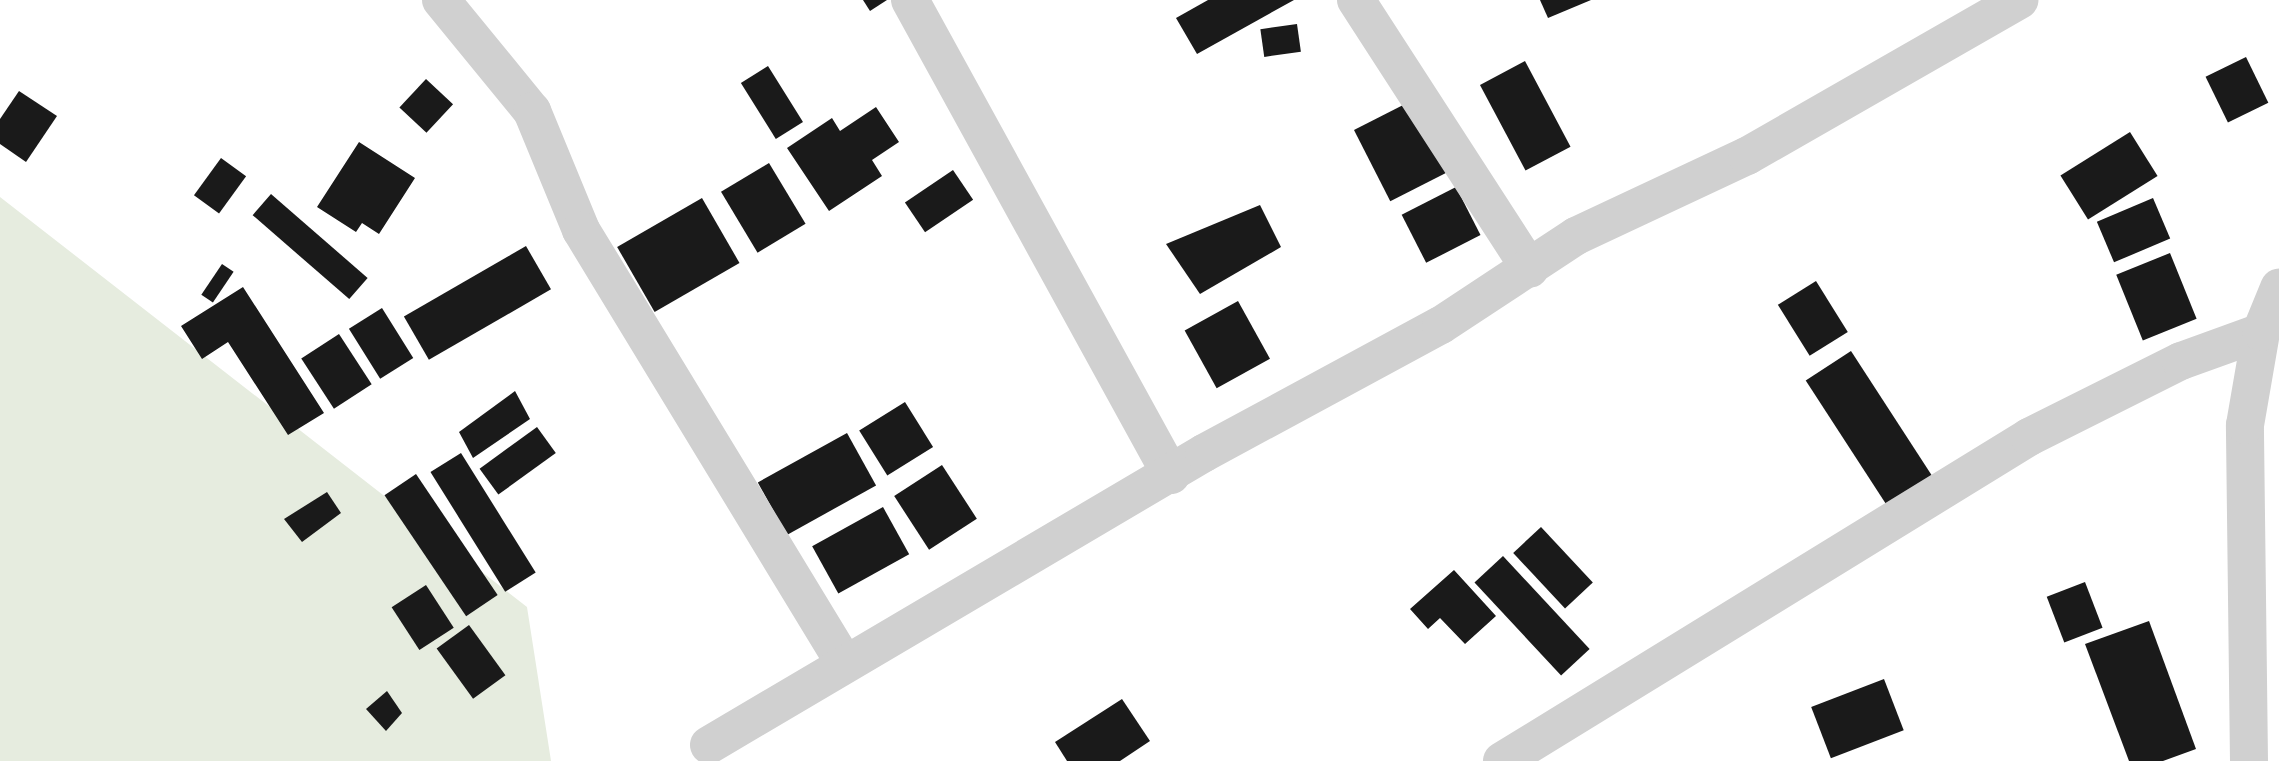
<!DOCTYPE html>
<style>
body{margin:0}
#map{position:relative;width:2279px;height:761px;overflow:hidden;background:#fff;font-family:"Archivo Narrow",sans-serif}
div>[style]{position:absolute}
.green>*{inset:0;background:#e6ecdf}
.building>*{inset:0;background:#1a1a1a;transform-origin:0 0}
.minor>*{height:38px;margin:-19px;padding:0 19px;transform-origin:19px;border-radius:19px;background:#d0d0d0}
span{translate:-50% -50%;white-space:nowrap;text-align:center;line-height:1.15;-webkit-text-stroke:7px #fff;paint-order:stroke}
</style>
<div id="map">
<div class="green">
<i style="clip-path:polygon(0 197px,527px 607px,551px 761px,0 761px)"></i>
</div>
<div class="building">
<i style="clip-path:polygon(863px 0,887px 0,870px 11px)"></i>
<i style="clip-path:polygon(1208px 0,1294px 0,1197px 54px,1176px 18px)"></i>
<i style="clip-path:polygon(1540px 0,1591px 0,1548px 18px)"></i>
<i style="left:1297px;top:24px;width:28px;height:37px;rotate:82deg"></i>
<i style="left:2246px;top:57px;width:51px;height:45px;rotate:64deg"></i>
<i style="left:1525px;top:61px;width:97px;height:51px;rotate:62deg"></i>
<i style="left:768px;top:66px;width:66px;height:32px;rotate:58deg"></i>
<i style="left:426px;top:79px;width:37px;height:39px;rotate:43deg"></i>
<i style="clip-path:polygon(19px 91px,57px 116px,26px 162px,0 144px,0 119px)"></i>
<i style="left:1411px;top:101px;width:80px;height:64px;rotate:63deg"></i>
<i style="clip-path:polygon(876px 107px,899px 142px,872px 160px,882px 176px,829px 211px,787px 148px,832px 118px,840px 131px)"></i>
<i style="left:2130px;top:132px;width:52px;height:82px;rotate:58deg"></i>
<i style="clip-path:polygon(359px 142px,415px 178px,379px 234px,362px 223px,356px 232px,317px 207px)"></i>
<i style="left:221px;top:158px;width:31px;height:46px;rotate:36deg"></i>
<i style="left:769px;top:163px;width:71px;height:56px;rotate:59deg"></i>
<i style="left:953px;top:170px;width:36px;height:58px;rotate:56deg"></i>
<i style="left:1456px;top:187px;width:54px;height:61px;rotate:63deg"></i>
<i style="left:271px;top:194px;width:128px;height:28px;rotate:41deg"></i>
<i style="left:702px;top:198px;width:75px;height:98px;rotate:60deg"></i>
<i style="left:2153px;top:198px;width:44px;height:61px;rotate:67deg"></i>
<i style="clip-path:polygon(1260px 205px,1281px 247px,1200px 294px,1166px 244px)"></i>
<i style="left:526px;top:246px;width:50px;height:141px;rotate:60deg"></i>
<i style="left:2170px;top:253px;width:71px;height:58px;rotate:68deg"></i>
<i style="left:222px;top:264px;width:14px;height:37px;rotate:34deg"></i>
<i style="left:1816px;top:281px;width:60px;height:45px;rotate:58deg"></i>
<i style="clip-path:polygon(243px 287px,324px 413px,288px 435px,228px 342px,202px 359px,181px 326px)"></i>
<i style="left:1238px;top:301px;width:66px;height:61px;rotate:61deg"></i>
<i style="left:382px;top:308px;width:59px;height:39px;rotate:58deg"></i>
<i style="left:339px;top:334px;width:60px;height:45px;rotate:57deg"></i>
<i style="left:1851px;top:351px;width:158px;height:54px;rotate:57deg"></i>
<i style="clip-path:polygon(515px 391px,530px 419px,473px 458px,459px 432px)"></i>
<i style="left:905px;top:402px;width:53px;height:54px;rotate:58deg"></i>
<i style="left:537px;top:427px;width:32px;height:71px;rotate:54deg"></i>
<i style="left:847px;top:433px;width:60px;height:102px;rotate:61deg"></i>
<i style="left:461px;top:453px;width:141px;height:36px;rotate:58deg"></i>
<i style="left:942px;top:465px;width:64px;height:57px;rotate:57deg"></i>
<i style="left:416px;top:474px;width:146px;height:38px;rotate:56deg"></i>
<i style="clip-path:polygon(327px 492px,341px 513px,302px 542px,284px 519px)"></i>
<i style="left:883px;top:507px;width:54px;height:81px;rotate:61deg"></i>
<i style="left:1541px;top:527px;width:76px;height:38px;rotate:47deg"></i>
<i style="left:1503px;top:556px;width:127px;height:39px;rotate:47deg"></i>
<i style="clip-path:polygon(1454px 570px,1496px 616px,1465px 644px,1440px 618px,1428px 629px,1410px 609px)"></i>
<i style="left:2085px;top:582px;width:49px;height:41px;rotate:69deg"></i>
<i style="left:426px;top:585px;width:51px;height:41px;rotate:57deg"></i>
<i style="clip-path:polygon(2149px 621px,2196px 749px,2163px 761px,2129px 761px,2085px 644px)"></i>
<i style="left:469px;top:625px;width:62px;height:40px;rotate:54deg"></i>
<i style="left:1884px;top:679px;width:55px;height:78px;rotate:69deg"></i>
<i style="clip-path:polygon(387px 691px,402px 713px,386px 731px,366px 709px)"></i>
<i style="clip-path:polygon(1122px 699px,1150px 741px,1120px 761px,1067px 761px,1055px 742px)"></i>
</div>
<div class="minor">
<i style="left:441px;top:0;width:144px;rotate:50.7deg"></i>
<i style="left:532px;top:111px;width:129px;rotate:67.6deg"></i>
<i style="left:581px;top:230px;width:508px;rotate:58.69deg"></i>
<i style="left:910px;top:0;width:542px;rotate:61.21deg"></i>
<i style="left:1356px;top:0;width:320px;rotate:57.1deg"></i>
<i style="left:709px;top:745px;width:575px;rotate:-30.54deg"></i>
<i style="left:1204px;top:453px;width:269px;rotate:-28.4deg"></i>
<i style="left:1441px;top:325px;width:162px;rotate:-33.4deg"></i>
<i style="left:1576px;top:236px;width:189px;rotate:-25.1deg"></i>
<i style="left:1747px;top:156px;width:314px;rotate:-29.8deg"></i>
<i style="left:1502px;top:761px;width:619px;rotate:-31.58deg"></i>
<i style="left:2029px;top:437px;width:170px;rotate:-26.6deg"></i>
<i style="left:2181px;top:361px;width:85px;rotate:-19.9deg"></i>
<i style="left:2249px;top:761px;width:336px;rotate:-90.7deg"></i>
<i style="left:2245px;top:425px;width:94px;rotate:-80.2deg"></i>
<i style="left:2261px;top:332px;width:48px;rotate:-67.8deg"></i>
</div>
</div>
